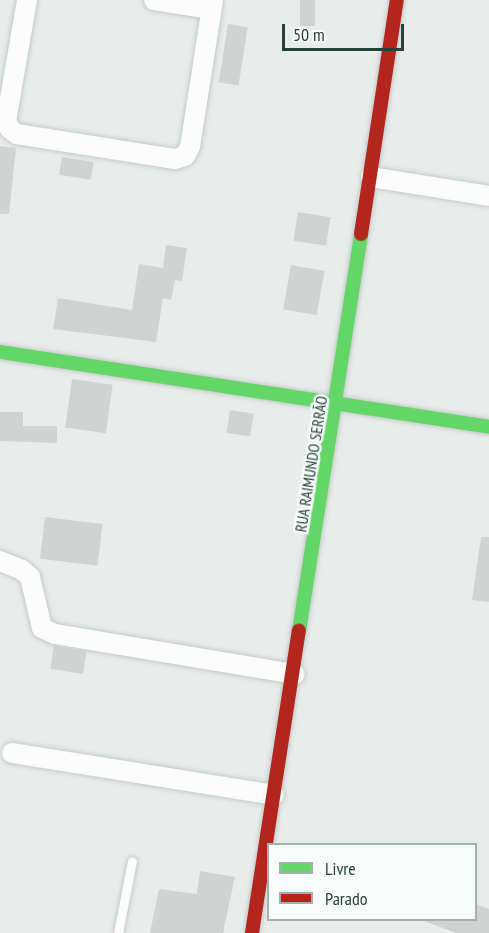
<!DOCTYPE html>
<meta charset="utf-8">
<style>
body{margin:0}
#map{position:relative;width:489px;height:933px;overflow:hidden;background:#e8edeb;font-family:"PT Sans Narrow",sans-serif}
div>[style]{position:absolute}
.building>*{inset:0;background:#cfd4d2;transform-origin:0 0}
.roads{filter:drop-shadow(0 0 2px #c5cac8) drop-shadow(0 0 2px #c5cac8)}
.lane>*{height:9px;margin:-4.5px;padding:0 4.5px;transform-origin:4.5px;border-radius:4.5px;background:#fcfcfc}
.street>*{height:20px;margin:-10px;padding:0 10px;transform-origin:10px;border-radius:10px;background:#fcfcfc}
.fast>*{height:14px;margin:-7px;padding:0 7px;transform-origin:7px;border-radius:7px;background:#63d668}
.jam>*{height:14px;margin:-7px;padding:0 7px;transform-origin:7px;border-radius:7px;background:#b3261e}
span{translate:-50% -50%;white-space:nowrap;text-align:center;line-height:1.15;-webkit-text-stroke:5px #f7fbf9;paint-order:stroke}
.street-label{font-size:16px;color:#24423a}
.legend{position:absolute;left:267px;top:843px;width:210px;height:78px;box-sizing:border-box;background:#f7fbf9;border:2px solid #a3b1ad;margin:0;padding:8px 10px;list-style:none;font-size:18px;color:#24423a}
.legend li{display:flex;align-items:center;gap:12px;height:30px}
.legend b{width:30px;border:2px solid #a3b1ad}
.scale{position:absolute;left:282px;top:24px;width:122px;height:27px;box-sizing:border-box;border:3px solid #24423a;border-top:0;padding-left:8px;font-size:18px;line-height:21px;white-space:nowrap;color:#24423a;-webkit-text-stroke:4px #f7fbf9;paint-order:stroke}
</style>
<div id="map">
<div class="building">
<i style="left:300px;top:0;width:15px;height:26px"></i>
<i style="left:228px;top:24px;width:20px;height:59px;rotate:9deg"></i>
<i style="clip-path:polygon(0 146px,16px 148px,9px 214px,0 214px)"></i>
<i style="left:62px;top:157px;width:32px;height:18px;rotate:9deg"></i>
<i style="left:298px;top:212px;width:33px;height:29px;rotate:9deg"></i>
<i style="clip-path:polygon(166px 245px,187px 248px,182px 281px,175px 280px,171px 300px,163px 298px,156px 342px,53px 329px,58px 298px,132px 310px,139px 264px,163px 268px)"></i>
<i style="left:291px;top:265px;width:34px;height:45px;rotate:10deg"></i>
<i style="left:72px;top:379px;width:41px;height:49px;rotate:8deg"></i>
<i style="left:230px;top:410px;width:24px;height:23px;rotate:9deg"></i>
<i style="clip-path:polygon(0 412px,23px 412px,23px 426px,57px 426px,57px 443px,0 441px)"></i>
<i style="left:45px;top:517px;width:58px;height:42px;rotate:7deg"></i>
<i style="clip-path:polygon(481px 537px,489px 537px,489px 602px,472px 600px)"></i>
<i style="left:54px;top:646px;width:33px;height:23px;rotate:9deg"></i>
<i style="clip-path:polygon(200px 871px,235px 877px,223px 933px,150px 933px,159px 889px,197px 894px)"></i>
<i style="clip-path:polygon(476px 904px,489px 909px,489px 933px,456px 933px,424px 921px,476px 920px)"></i>
</div>
<div class="roads">
<div class="lane">
<i style="left:118px;top:933px;width:73px;rotate:-79deg"></i>
</div>
<div class="street">
<i style="left:27px;top:0;width:123px;rotate:99.8deg"></i>
<i style="left:6px;top:121px;width:9px;rotate:63deg"></i>
<i style="left:10px;top:129px;width:9px;rotate:36deg"></i>
<i style="left:17px;top:134px;width:160px;rotate:9deg"></i>
<i style="left:175px;top:159px;width:10px;rotate:-17deg"></i>
<i style="left:185px;top:156px;width:10px;rotate:-61deg"></i>
<i style="left:190px;top:147px;width:149px;rotate:-81.1deg"></i>
<i style="left:154px;top:0;width:58px;rotate:9deg"></i>
<i style="left:371px;top:177px;width:120px;rotate:9.1deg"></i>
<i style="left:0;top:561px;width:24px;rotate:22deg"></i>
<i style="left:22px;top:570px;width:11px;rotate:41deg"></i>
<i style="left:30px;top:577px;width:52px;rotate:76.8deg"></i>
<i style="left:42px;top:628px;width:14px;rotate:25deg"></i>
<i style="left:55px;top:634px;width:243px;rotate:9.5deg"></i>
<i style="left:12px;top:753px;width:265px;rotate:9.1deg"></i>
</div>
<div class="fast">
<i style="left:0;top:352px;width:495px;rotate:8.7deg"></i>
<i style="left:299px;top:631px;width:402px;rotate:-81.1deg"></i>
</div>
<div class="jam">
<i style="left:361px;top:234px;width:237px;rotate:-81.3deg"></i>
<i style="left:252px;top:933px;width:306px;rotate:-81.2deg"></i>
</div>
</div>
<div class="street-label">
<span style="left:311px;top:464px;rotate:-81deg">RUA RAIMUNDO SERRÃO</span>
</div>
<ul class="legend">
<li><b style="height:8px;background:#63d668"></b>Livre</li>
<li><b style="height:8px;background:#b3261e"></b>Parado</li>
</ul>
<div class="scale">50 m</div>
</div>
